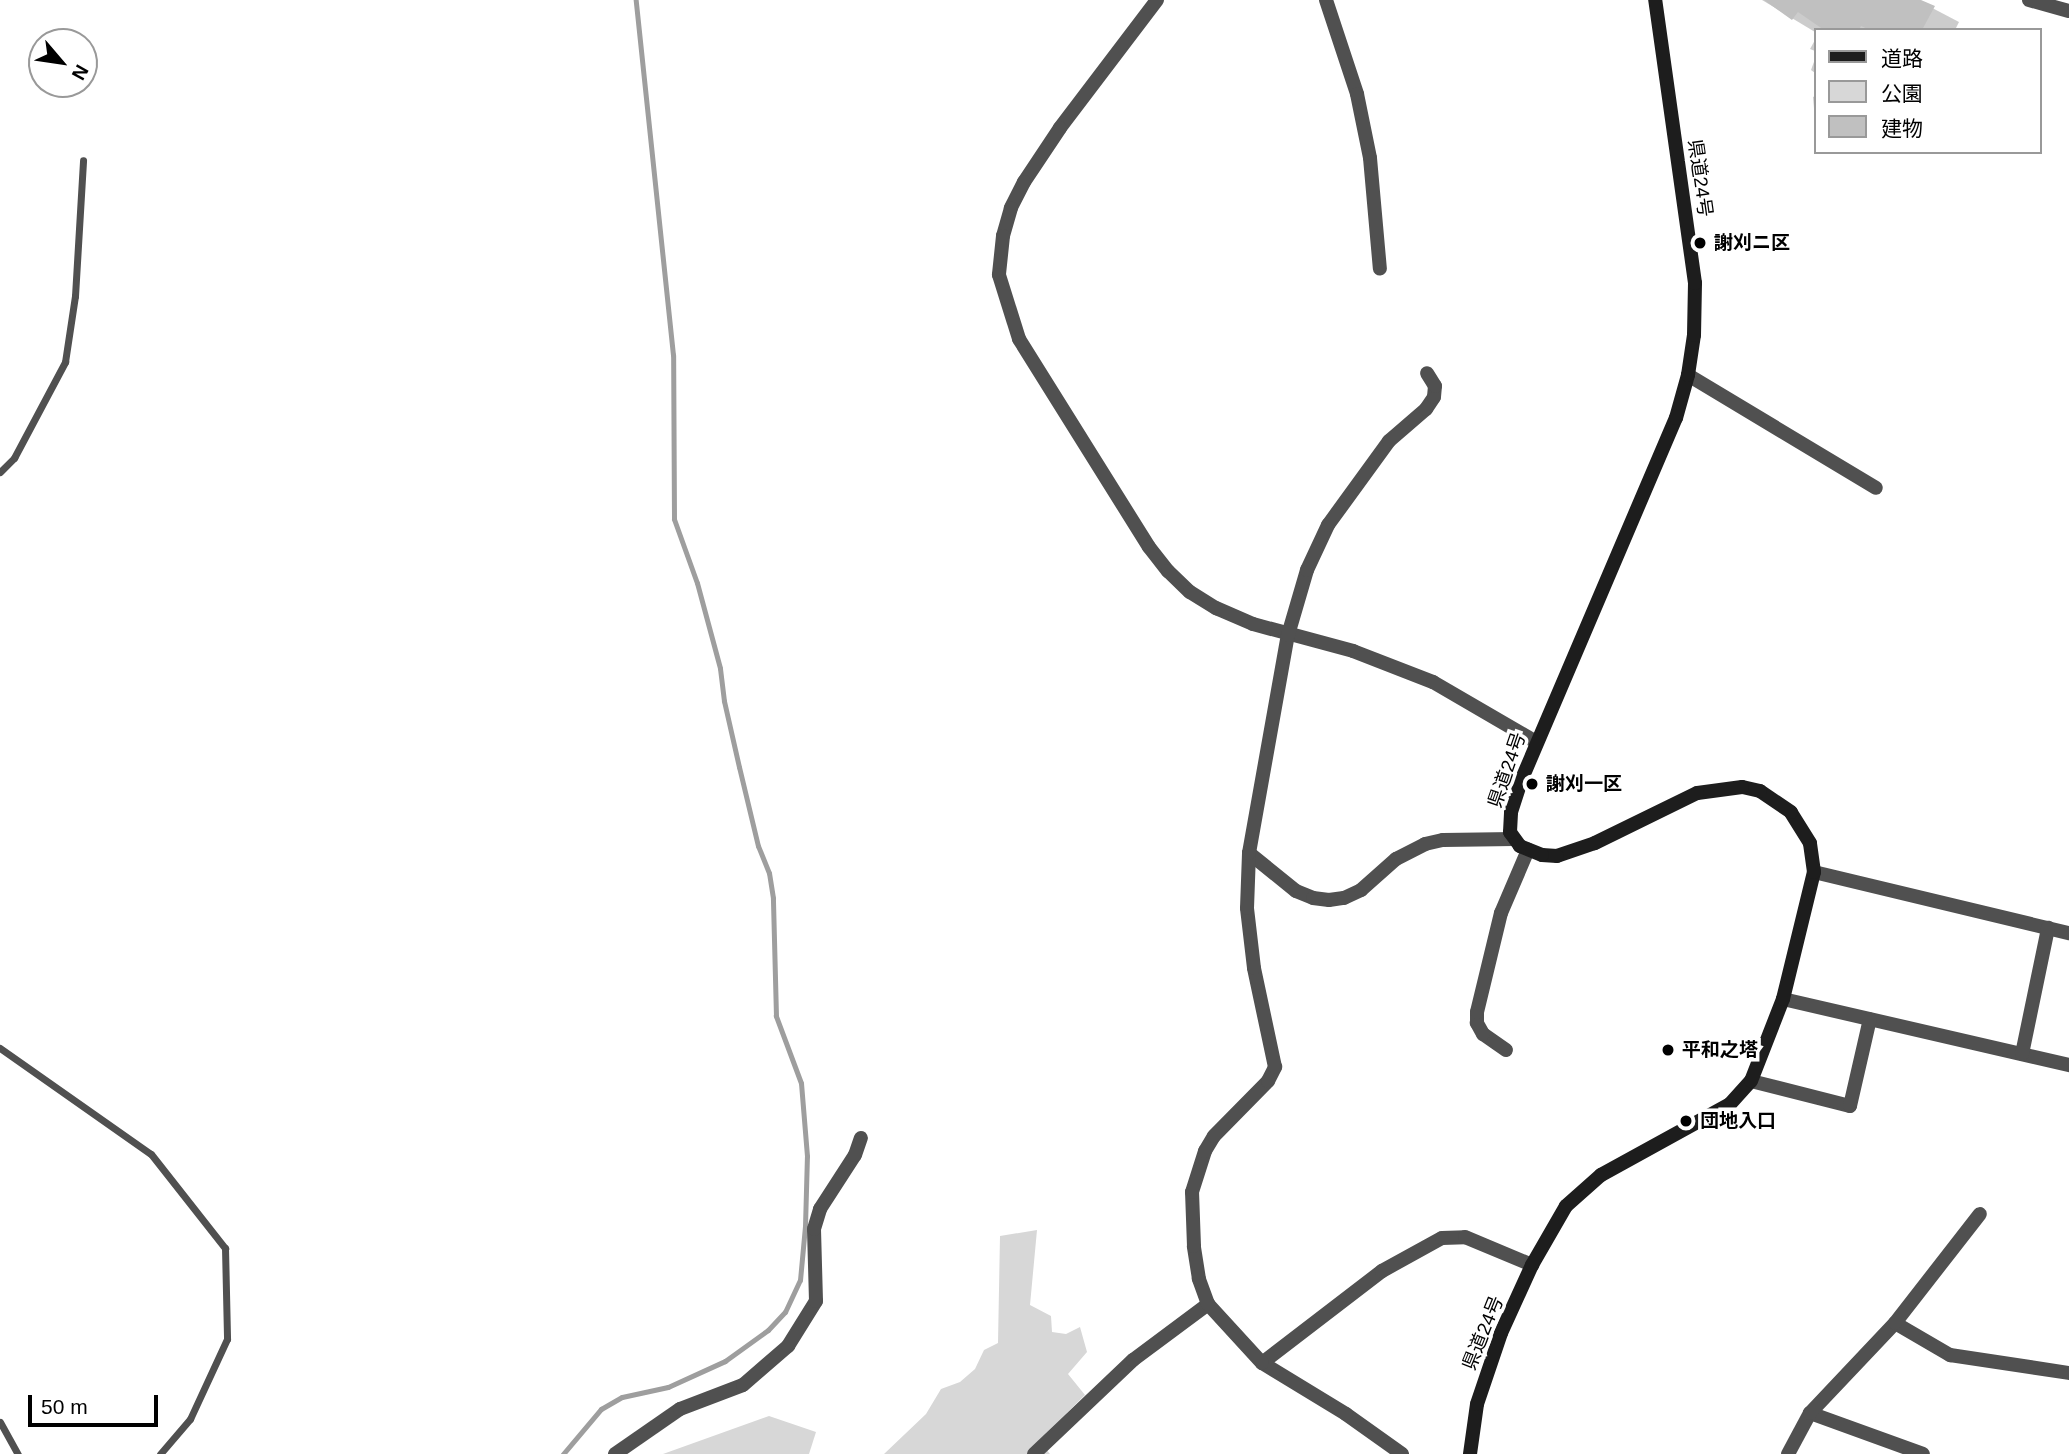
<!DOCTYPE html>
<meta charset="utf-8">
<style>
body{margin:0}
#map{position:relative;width:2069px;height:1454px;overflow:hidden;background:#fff;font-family:Arial,"Noto Sans JP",sans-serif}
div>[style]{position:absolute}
.green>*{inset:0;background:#d7d7d7}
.shadow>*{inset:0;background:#0003}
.stream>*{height:5px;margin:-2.5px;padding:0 2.5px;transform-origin:2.5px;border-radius:2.5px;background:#9e9e9e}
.building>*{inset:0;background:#c0c0c0}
.service>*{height:7px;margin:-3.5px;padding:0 3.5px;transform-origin:3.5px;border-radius:3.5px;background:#505050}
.minor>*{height:14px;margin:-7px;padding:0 7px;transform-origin:7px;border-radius:7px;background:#505050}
.tertiary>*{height:14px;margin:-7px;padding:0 7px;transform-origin:7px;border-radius:7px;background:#505050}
.secondary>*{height:14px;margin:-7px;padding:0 7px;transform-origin:7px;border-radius:7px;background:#1d1d1d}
.dots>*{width:19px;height:19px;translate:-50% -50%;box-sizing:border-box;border:4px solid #fff;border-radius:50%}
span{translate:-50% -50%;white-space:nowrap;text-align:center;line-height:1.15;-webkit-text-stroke:7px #fff;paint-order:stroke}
.street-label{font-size:19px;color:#000}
.poi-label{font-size:19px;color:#000;font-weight:700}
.left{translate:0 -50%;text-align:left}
.legend{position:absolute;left:1814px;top:28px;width:228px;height:126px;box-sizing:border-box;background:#fff;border:2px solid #999;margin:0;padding:9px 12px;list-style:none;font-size:21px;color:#000}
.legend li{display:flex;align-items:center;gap:14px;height:35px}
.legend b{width:35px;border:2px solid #999}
.north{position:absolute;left:28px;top:28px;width:70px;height:70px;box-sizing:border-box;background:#fff;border:2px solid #999;border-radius:50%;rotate:119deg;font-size:19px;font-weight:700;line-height:28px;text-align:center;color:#000}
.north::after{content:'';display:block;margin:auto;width:24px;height:32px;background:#000;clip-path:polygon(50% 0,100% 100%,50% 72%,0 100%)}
.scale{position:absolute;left:28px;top:1395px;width:130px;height:32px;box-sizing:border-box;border:4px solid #000;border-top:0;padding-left:9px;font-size:21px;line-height:24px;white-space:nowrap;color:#000;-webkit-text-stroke:5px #fff;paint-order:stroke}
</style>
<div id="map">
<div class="green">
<i style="clip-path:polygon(1037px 1230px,1030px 1305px,1051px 1316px,1052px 1332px,1066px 1334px,1080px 1327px,1087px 1352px,1068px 1374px,1085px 1395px,1039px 1440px,1050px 1454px,884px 1454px,926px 1414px,941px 1389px,960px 1382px,975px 1369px,984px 1350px,998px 1343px,1000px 1236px)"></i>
<i style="clip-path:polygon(769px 1416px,816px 1432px,809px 1454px,663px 1454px)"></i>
</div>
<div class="shadow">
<i style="clip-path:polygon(1762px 0,1917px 0,1959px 22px,1955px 30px,1815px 32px)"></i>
<i style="clip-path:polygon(1815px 40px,1815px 51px,1810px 49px)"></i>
<i style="clip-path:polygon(1815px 59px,1815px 73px,1811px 70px)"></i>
<i style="clip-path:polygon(1815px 96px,1815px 120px,1813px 97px)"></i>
</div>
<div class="stream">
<i style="left:563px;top:1454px;width:59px;rotate:-49.8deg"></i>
<i style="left:601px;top:1409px;width:24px;rotate:-30deg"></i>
<i style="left:622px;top:1397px;width:47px;rotate:-12.3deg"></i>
<i style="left:668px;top:1387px;width:63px;rotate:-24.5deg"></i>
<i style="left:725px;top:1361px;width:53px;rotate:-35.8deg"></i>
<i style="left:768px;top:1330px;width:25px;rotate:-47deg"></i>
<i style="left:785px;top:1312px;width:35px;rotate:-65deg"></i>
<i style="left:800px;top:1280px;width:54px;rotate:-84.7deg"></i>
<i style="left:805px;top:1226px;width:70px;rotate:-88.4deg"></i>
<i style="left:807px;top:1156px;width:73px;rotate:-94.7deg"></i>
<i style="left:801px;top:1083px;width:72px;rotate:-110.5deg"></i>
<i style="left:776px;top:1016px;width:118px;rotate:-91.5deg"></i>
<i style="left:773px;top:898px;width:25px;rotate:-99deg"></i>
<i style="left:769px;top:873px;width:29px;rotate:-112deg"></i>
<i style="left:758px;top:846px;width:81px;rotate:-103.5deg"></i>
<i style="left:739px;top:767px;width:68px;rotate:-102.8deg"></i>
<i style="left:724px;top:701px;width:33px;rotate:-97deg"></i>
<i style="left:720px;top:668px;width:88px;rotate:-105.1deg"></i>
<i style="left:697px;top:583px;width:68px;rotate:-109.8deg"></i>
<i style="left:674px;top:519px;width:164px;rotate:-90.3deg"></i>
<i style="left:673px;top:355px;width:357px;rotate:-96deg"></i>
</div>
<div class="building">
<i style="clip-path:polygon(1764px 0,1921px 0,1935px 6px,1922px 30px,1870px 30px,1861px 26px,1859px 30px,1824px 30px,1798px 12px,1792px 20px)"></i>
</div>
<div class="service">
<i style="left:0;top:472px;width:20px;rotate:-45deg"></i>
<i style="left:14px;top:458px;width:109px;rotate:-62deg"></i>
<i style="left:65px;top:362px;width:67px;rotate:-81.4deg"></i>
<i style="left:75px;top:296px;width:136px;rotate:-86.6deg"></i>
<i style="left:0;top:1048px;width:184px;rotate:35.1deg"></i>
<i style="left:151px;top:1154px;width:120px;rotate:51.8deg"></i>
<i style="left:225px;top:1248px;width:91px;rotate:88.7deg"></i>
<i style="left:227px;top:1339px;width:88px;rotate:114.8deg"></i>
<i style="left:190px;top:1419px;width:46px;rotate:130.6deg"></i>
<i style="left:0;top:1422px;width:37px;rotate:61deg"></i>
</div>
<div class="minor">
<i style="left:1157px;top:0;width:161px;rotate:127.2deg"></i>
<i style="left:1060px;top:128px;width:65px;rotate:123.7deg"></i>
<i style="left:1024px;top:182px;width:29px;rotate:117deg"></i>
<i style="left:1011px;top:208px;width:29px;rotate:106deg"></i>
<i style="left:1003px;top:236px;width:39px;rotate:96deg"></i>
<i style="left:999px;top:275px;width:67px;rotate:72.6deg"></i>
<i style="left:1019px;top:339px;width:245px;rotate:58deg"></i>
<i style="left:1149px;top:547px;width:31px;rotate:52deg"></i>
<i style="left:1168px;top:571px;width:30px;rotate:44deg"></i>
<i style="left:1190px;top:592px;width:31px;rotate:32deg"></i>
<i style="left:1216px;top:608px;width:40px;rotate:23.4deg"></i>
<i style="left:1253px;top:624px;width:104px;rotate:15.1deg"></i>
<i style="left:1353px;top:651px;width:86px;rotate:21.2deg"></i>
<i style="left:1433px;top:682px;width:119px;rotate:30.2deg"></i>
<i style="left:1326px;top:0;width:99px;rotate:71.7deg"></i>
<i style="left:1357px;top:94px;width:65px;rotate:78.5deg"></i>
<i style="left:1370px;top:158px;width:111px;rotate:84.9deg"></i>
<i style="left:1688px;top:375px;width:219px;rotate:31deg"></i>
<i style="left:1249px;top:853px;width:60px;rotate:39deg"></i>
<i style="left:1296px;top:891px;width:18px;rotate:22deg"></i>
<i style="left:1313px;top:898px;width:16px;rotate:7deg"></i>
<i style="left:1329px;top:900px;width:15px;rotate:-8deg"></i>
<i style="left:1344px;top:898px;width:19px;rotate:-25deg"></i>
<i style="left:1361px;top:890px;width:47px;rotate:-41.5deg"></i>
<i style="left:1396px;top:859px;width:33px;rotate:-27deg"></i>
<i style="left:1425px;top:844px;width:18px;rotate:-13deg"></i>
<i style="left:1443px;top:840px;width:71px;rotate:-0.8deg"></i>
<i style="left:1814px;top:872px;width:262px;rotate:13.5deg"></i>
<i style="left:1783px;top:999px;width:294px;rotate:13deg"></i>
<i style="left:1506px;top:1050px;width:28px;rotate:-145deg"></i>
<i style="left:1483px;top:1034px;width:13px;rotate:-119deg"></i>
<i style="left:1477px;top:1023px;width:11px;rotate:-90deg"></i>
<i style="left:1477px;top:1012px;width:102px;rotate:-76.4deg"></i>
<i style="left:1501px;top:913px;width:69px;rotate:-66.8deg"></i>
<i style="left:2022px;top:1054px;width:129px;rotate:-78.3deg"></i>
<i style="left:1751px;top:1081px;width:102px;rotate:14.2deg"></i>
<i style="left:1850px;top:1106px;width:89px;rotate:-77.1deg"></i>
<i style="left:1895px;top:1323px;width:64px;rotate:30.2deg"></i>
<i style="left:1950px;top:1355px;width:120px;rotate:8.6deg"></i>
<i style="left:1262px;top:1363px;width:151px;rotate:-37.5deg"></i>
<i style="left:1382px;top:1271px;width:68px;rotate:-28.8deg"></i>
<i style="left:1442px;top:1238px;width:23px;rotate:-2deg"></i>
<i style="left:1465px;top:1237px;width:73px;rotate:22.7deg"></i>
<i style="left:1810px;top:1413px;width:120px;rotate:19.9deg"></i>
<i style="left:615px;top:1454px;width:79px;rotate:-34.7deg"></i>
<i style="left:680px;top:1409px;width:67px;rotate:-20.9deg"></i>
<i style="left:743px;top:1385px;width:60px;rotate:-40.9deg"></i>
<i style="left:788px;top:1346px;width:53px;rotate:-58.1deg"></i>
<i style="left:816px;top:1301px;width:72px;rotate:-91.6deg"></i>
<i style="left:814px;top:1229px;width:21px;rotate:-73deg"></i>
<i style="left:820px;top:1209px;width:64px;rotate:-57.1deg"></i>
<i style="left:855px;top:1155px;width:18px;rotate:-71deg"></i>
<i style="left:1034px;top:1454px;width:137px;rotate:-43.5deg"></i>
<i style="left:1133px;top:1360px;width:94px;rotate:-36.7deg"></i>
<i style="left:1402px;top:1454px;width:69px;rotate:-144.5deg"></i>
<i style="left:1346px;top:1414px;width:98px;rotate:-148.7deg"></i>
<i style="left:1262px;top:1363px;width:80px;rotate:-132.5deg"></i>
<i style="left:1208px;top:1304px;width:27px;rotate:-110deg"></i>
<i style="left:1199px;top:1279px;width:33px;rotate:-99deg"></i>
<i style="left:1194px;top:1246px;width:54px;rotate:-92.1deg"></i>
<i style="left:1192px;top:1192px;width:43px;rotate:-72.4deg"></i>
<i style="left:1205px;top:1151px;width:17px;rotate:-59deg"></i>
<i style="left:1214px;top:1136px;width:77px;rotate:-45.5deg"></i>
<i style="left:1268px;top:1081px;width:16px;rotate:-63deg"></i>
<i style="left:1275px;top:1067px;width:101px;rotate:-102deg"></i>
<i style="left:1254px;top:968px;width:60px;rotate:-96.7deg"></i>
<i style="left:1247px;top:908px;width:55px;rotate:-87.9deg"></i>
<i style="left:1249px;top:853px;width:221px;rotate:-79.9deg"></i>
<i style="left:1288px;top:635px;width:68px;rotate:-73.7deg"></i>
<i style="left:1307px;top:570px;width:50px;rotate:-65deg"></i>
<i style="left:1328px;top:525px;width:104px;rotate:-54deg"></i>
<i style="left:1389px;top:441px;width:49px;rotate:-40.9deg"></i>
<i style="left:1426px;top:409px;width:14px;rotate:-56deg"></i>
<i style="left:1434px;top:397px;width:11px;rotate:-85deg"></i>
<i style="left:1435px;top:386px;width:15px;rotate:-122deg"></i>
<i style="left:1788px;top:1454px;width:47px;rotate:-61.8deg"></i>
<i style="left:1810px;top:1413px;width:124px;rotate:-46.6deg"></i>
<i style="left:1895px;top:1323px;width:138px;rotate:-52.1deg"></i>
</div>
<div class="tertiary">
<i style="left:2029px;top:0;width:41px;rotate:15.4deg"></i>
</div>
<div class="secondary">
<i style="left:1470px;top:1454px;width:50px;rotate:-82deg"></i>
<i style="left:1477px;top:1404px;width:75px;rotate:-71.3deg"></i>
<i style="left:1501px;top:1333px;width:75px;rotate:-65.5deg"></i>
<i style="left:1532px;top:1265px;width:68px;rotate:-60deg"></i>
<i style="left:1566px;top:1206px;width:47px;rotate:-41.5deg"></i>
<i style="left:1601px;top:1175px;width:147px;rotate:-28.8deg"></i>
<i style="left:1730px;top:1104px;width:31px;rotate:-48deg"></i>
<i style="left:1751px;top:1081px;width:88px;rotate:-68.7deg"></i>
<i style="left:1783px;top:999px;width:131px;rotate:-76.3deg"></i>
<i style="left:1814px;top:872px;width:29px;rotate:-98deg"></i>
<i style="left:1810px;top:843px;width:36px;rotate:-122deg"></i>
<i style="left:1791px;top:812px;width:37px;rotate:-146deg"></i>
<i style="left:1760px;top:791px;width:18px;rotate:-167deg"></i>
<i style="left:1742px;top:787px;width:45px;rotate:172.4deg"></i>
<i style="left:1697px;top:793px;width:114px;rotate:153.9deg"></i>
<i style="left:1595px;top:843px;width:40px;rotate:161.1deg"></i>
<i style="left:1557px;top:856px;width:15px;rotate:-176deg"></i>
<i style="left:1542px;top:855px;width:24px;rotate:-158deg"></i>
<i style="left:1520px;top:846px;width:17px;rotate:-126deg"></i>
<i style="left:1510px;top:832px;width:20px;rotate:-87deg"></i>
<i style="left:1511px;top:812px;width:33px;rotate:-72deg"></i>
<i style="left:1521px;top:781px;width:395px;rotate:-66.9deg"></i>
<i style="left:1676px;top:418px;width:45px;rotate:-74.4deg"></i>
<i style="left:1688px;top:375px;width:40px;rotate:-81.5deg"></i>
<i style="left:1694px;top:335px;width:52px;rotate:-88.9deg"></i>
<i style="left:1695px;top:283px;width:286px;rotate:-98deg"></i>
</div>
<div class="dots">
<i style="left:1700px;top:243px;background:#000"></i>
<i style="left:1532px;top:784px;background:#000"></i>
<i style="left:1668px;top:1050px;background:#000"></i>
<i style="left:1686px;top:1121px;background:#000"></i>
</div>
<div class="street-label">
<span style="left:1700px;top:178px;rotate:82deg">県道24号</span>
<span style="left:1507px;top:770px;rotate:-71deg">県道24号</span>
<span style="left:1483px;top:1333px;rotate:-68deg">県道24号</span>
</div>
<div class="poi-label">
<span class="left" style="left:1714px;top:243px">謝刈ニ区</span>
<span class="left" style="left:1546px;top:784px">謝刈一区</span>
<span class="left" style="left:1682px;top:1050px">平和之塔</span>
<span class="left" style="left:1700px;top:1121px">団地入口</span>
</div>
<ul class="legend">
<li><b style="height:9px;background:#1d1d1d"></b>道路</li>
<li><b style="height:19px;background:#d7d7d7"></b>公園</li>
<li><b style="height:19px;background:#c0c0c0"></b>建物</li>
</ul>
<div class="north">N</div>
<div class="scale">50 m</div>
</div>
